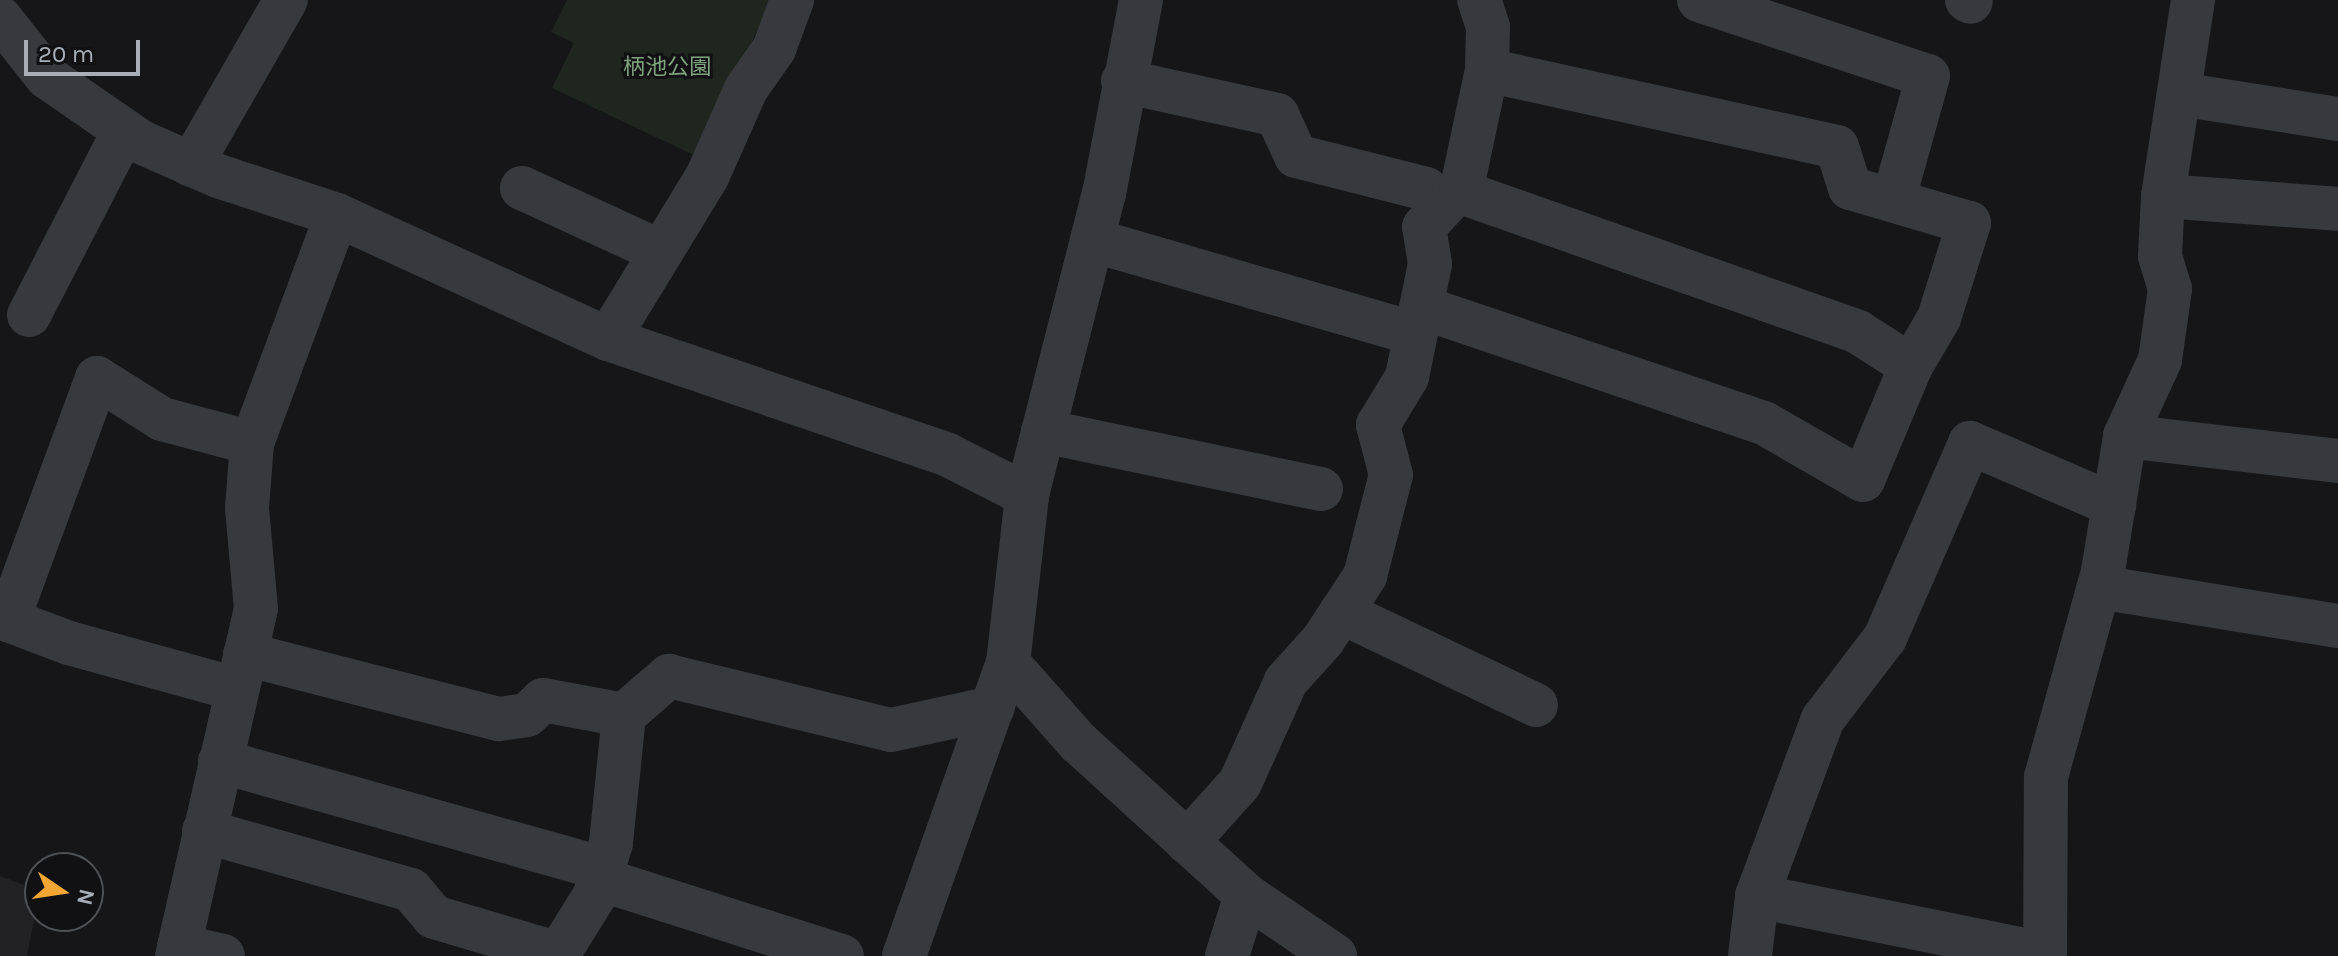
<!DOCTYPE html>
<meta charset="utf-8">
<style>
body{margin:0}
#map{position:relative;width:2338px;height:956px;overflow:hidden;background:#161618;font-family:Karla,"Noto Sans JP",sans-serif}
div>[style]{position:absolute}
.built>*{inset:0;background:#222225}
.green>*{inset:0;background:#1e261f}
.minor>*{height:44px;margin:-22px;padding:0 22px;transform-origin:22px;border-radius:22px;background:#37393d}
span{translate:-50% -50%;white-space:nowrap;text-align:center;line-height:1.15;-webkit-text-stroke:6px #111113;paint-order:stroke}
.park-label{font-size:22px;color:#7fa37f}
.north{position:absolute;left:24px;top:852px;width:80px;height:80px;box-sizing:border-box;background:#111113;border:2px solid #4d5055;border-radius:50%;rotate:103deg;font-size:22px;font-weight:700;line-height:32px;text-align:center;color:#a8aeb8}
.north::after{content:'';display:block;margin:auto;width:28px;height:36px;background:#f2a734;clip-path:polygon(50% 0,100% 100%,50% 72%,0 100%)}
.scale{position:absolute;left:24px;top:40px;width:116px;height:36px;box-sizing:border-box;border:4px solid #a8aeb8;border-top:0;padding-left:10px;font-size:24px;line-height:28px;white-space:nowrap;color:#a8aeb8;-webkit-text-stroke:6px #111113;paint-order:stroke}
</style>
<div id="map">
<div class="built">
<i style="clip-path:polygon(0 876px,40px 891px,27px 956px,0 956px)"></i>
</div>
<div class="green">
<i style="clip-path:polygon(567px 0,771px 0,700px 158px,552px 88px,574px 43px,551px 32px)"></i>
</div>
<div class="minor">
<i style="left:1699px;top:0;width:241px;rotate:18.4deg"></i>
<i style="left:1928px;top:76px;width:127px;rotate:105.6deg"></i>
<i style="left:1967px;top:0;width:4px;rotate:27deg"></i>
<i style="left:0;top:18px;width:75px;rotate:51.5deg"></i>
<i style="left:47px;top:77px;width:114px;rotate:34.7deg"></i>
<i style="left:141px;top:142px;width:84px;rotate:23.8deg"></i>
<i style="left:218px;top:176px;width:125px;rotate:18.1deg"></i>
<i style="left:337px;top:215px;width:298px;rotate:24.6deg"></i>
<i style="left:608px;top:339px;width:359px;rotate:18.8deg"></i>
<i style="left:948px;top:455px;width:89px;rotate:26.9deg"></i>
<i style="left:1123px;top:81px;width:158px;rotate:12.4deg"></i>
<i style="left:1277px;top:115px;width:45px;rotate:65.1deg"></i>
<i style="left:1296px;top:156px;width:134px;rotate:14.2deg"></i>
<i style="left:2179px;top:94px;width:161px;rotate:8.9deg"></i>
<i style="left:191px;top:165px;width:190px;rotate:-60.1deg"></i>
<i style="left:522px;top:188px;width:153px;rotate:24.7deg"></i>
<i style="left:1461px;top:192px;width:125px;rotate:-78deg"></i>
<i style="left:1487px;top:70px;width:43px;rotate:-88.7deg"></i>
<i style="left:1488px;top:27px;width:28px;rotate:-108deg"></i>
<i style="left:2163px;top:196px;width:175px;rotate:4.2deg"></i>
<i style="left:1092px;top:240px;width:336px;rotate:16.2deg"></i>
<i style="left:1421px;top:307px;width:362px;rotate:18.7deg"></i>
<i style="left:1764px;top:423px;width:114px;rotate:29.9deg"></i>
<i style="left:1863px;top:480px;width:124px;rotate:-67.2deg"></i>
<i style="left:1911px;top:366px;width:56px;rotate:-59.7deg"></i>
<i style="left:1939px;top:318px;width:100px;rotate:-72.5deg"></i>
<i style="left:1969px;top:223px;width:124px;rotate:-163.6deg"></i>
<i style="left:1850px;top:188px;width:43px;rotate:-107.6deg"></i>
<i style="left:1837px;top:147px;width:358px;rotate:-167.6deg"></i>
<i style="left:29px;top:315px;width:207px;rotate:-62.7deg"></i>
<i style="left:608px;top:339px;width:190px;rotate:-58.6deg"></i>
<i style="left:707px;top:177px;width:96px;rotate:-66.1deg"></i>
<i style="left:746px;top:89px;width:49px;rotate:-55deg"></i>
<i style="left:774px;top:49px;width:52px;rotate:-69.8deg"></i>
<i style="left:1043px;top:431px;width:284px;rotate:11.8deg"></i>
<i style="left:2125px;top:436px;width:214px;rotate:6.7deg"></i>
<i style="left:2099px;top:587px;width:242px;rotate:9.3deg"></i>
<i style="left:1341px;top:612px;width:216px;rotate:25.5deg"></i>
<i style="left:0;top:617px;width:74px;rotate:20.6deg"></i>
<i style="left:69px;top:643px;width:173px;rotate:15.4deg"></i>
<i style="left:8px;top:620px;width:258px;rotate:-69.8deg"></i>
<i style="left:97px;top:378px;width:77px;rotate:32.2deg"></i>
<i style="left:162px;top:419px;width:93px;rotate:14.9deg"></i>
<i style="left:245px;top:654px;width:262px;rotate:14.4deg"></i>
<i style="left:499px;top:719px;width:28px;rotate:-8deg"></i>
<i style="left:527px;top:715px;width:22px;rotate:-43deg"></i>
<i style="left:543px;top:700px;width:82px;rotate:10.5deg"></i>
<i style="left:624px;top:715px;width:129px;rotate:95.8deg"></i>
<i style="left:611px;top:843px;width:54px;rotate:107.1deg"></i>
<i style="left:595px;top:895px;width:72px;rotate:121.9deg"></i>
<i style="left:1008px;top:663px;width:106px;rotate:48.5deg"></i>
<i style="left:1078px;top:742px;width:227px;rotate:42.3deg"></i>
<i style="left:1246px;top:895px;width:108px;rotate:34.4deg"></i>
<i style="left:624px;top:715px;width:60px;rotate:-40.9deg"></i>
<i style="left:669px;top:676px;width:228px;rotate:13.7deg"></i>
<i style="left:891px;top:730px;width:104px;rotate:-12.2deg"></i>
<i style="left:220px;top:761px;width:398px;rotate:15.7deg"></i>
<i style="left:204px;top:831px;width:215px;rotate:15.9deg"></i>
<i style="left:411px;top:890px;width:35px;rotate:50deg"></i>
<i style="left:434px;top:917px;width:130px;rotate:16.5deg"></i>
<i style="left:1187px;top:842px;width:79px;rotate:-48.1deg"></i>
<i style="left:1240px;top:783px;width:112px;rotate:-65.7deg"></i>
<i style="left:1286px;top:681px;width:55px;rotate:-47.9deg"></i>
<i style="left:1323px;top:640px;width:77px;rotate:-56.7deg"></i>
<i style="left:1365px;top:576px;width:104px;rotate:-75.6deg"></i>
<i style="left:1391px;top:475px;width:52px;rotate:-104.6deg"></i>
<i style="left:1378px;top:425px;width:56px;rotate:-58.9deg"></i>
<i style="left:1407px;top:377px;width:115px;rotate:-78.5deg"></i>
<i style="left:1430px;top:264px;width:37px;rotate:-99deg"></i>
<i style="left:1424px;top:227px;width:42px;rotate:-46.9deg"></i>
<i style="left:1453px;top:196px;width:9px;rotate:-27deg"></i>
<i style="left:1461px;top:192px;width:421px;rotate:19.4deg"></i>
<i style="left:1858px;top:332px;width:63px;rotate:32.7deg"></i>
<i style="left:600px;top:879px;width:254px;rotate:17.7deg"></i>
<i style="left:1757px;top:896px;width:294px;rotate:11.4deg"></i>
<i style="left:179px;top:946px;width:45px;rotate:12.8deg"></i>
<i style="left:177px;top:956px;width:356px;rotate:-77.2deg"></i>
<i style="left:256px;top:609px;width:101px;rotate:-95.1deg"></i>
<i style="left:247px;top:508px;width:65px;rotate:-85.6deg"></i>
<i style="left:252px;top:443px;width:243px;rotate:-69.6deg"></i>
<i style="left:904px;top:956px;width:311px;rotate:-70.5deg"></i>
<i style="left:1008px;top:663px;width:169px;rotate:-83.5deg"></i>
<i style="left:1027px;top:495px;width:311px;rotate:-75.7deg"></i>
<i style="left:1104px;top:194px;width:197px;rotate:-79.2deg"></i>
<i style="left:1227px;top:956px;width:64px;rotate:-72.7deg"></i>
<i style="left:1750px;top:956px;width:60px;rotate:-83.3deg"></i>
<i style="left:1757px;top:896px;width:189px;rotate:-69.6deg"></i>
<i style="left:1823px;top:719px;width:102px;rotate:-52.6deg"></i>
<i style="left:1885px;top:638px;width:213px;rotate:-66.4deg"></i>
<i style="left:1970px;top:443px;width:157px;rotate:23.3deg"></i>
<i style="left:2045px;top:956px;width:179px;rotate:-89.7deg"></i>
<i style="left:2046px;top:777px;width:214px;rotate:-74.5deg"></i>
<i style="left:2103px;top:571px;width:137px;rotate:-80.7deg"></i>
<i style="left:2125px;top:436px;width:84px;rotate:-65.3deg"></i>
<i style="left:2160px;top:360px;width:72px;rotate:-82deg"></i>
<i style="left:2170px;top:289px;width:34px;rotate:-107deg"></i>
<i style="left:2160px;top:256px;width:60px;rotate:-87.1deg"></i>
<i style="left:2163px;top:196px;width:198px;rotate:-81.3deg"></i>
</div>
<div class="park-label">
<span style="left:667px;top:68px">柄池公園</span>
</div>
<div class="north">N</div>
<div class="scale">20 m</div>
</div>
